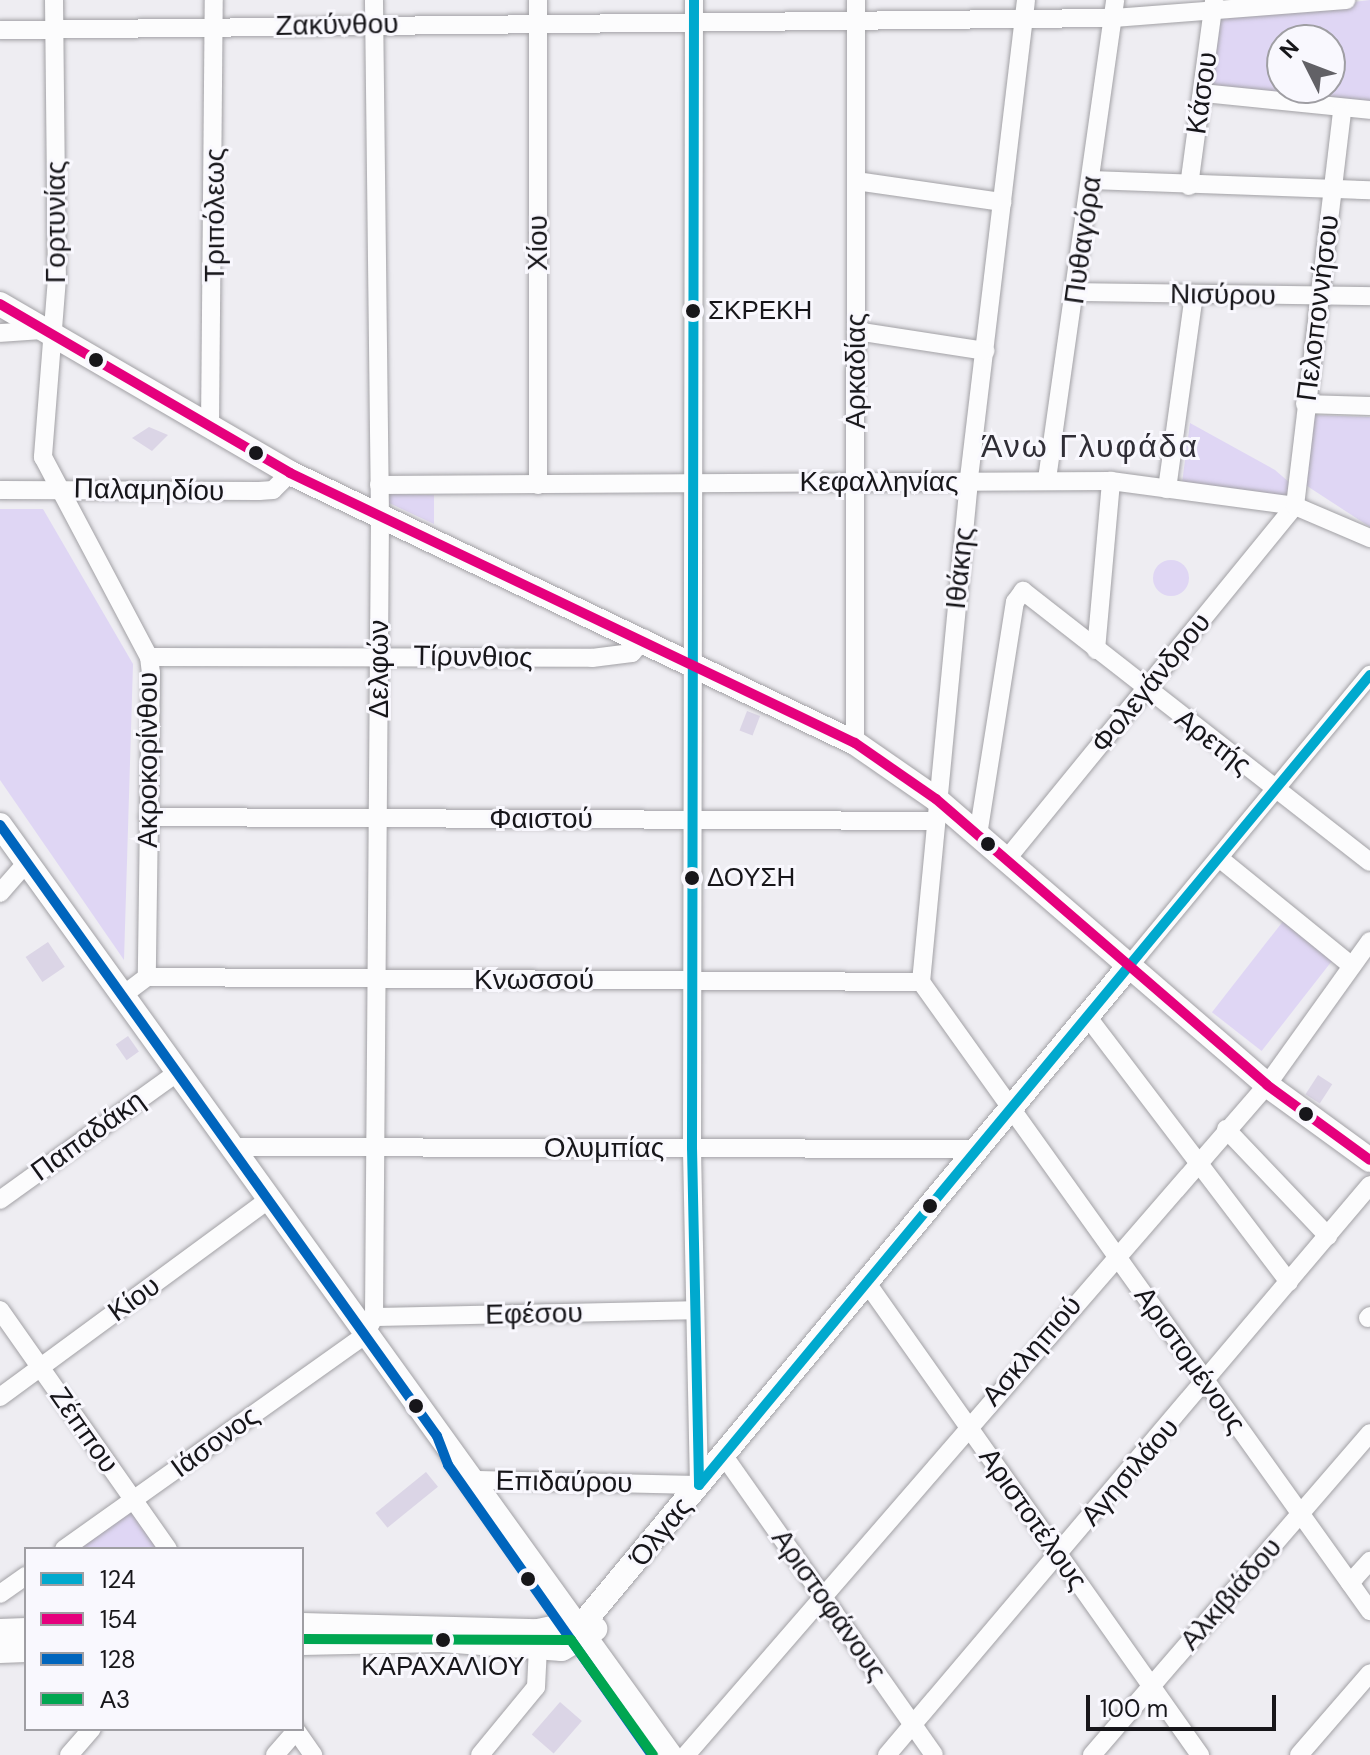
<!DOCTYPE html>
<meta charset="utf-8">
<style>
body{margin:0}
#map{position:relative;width:1370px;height:1755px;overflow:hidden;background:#eeedf2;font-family:"DM Sans",sans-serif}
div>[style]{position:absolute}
.green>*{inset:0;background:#dfd6f4;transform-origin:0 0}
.round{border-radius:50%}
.building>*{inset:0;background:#dbd5e6;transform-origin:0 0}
.roads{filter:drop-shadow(0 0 2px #a2a1a5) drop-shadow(0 0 2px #a2a1a5)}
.minor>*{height:18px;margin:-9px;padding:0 9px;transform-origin:9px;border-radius:9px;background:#fcfcfd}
.major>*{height:24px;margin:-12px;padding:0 12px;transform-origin:12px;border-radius:12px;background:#fcfcfd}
.bus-1>*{height:10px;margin:-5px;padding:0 5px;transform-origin:5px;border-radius:5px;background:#00a9ce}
.bus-2>*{height:10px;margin:-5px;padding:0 5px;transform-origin:5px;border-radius:5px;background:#e5007d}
.bus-3>*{height:10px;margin:-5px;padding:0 5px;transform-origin:5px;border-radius:5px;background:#0065bd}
.bus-4>*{height:10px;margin:-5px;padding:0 5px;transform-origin:5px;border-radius:5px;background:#00a651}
.dots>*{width:22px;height:22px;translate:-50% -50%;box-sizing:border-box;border:4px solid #f9f8fe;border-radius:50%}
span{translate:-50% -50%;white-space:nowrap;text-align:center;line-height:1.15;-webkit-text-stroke:6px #f9f8fe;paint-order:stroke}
.bus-label{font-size:26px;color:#17161a}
.left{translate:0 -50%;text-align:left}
.street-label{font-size:28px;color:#17161a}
.quarter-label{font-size:32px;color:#302e36;letter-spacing:2px}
.legend{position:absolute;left:24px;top:1547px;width:280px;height:184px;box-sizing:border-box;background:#f9f8fe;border:2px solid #9f9ea3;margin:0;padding:10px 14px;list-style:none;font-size:24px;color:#17161a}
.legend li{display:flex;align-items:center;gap:16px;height:40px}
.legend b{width:40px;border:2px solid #9f9ea3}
.north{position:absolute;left:1266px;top:24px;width:80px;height:80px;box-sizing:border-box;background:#f9f8fe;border:2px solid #9f9ea3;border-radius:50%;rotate:312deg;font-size:22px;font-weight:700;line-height:32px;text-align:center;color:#17161a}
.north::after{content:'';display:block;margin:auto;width:28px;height:36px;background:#626166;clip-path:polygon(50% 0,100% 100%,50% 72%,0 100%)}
.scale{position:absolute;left:1086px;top:1695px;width:190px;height:36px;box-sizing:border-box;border:4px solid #17161a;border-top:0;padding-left:10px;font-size:24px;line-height:28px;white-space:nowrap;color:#17161a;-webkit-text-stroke:6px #f9f8fe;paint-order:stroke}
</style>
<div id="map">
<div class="green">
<i style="clip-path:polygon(evenodd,1370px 0,1370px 104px,1207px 87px,1215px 19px,1370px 0,1282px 40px,1330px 40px,1330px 88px,1282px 88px,1282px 40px)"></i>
<i style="clip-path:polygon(1313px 415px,1370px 417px,1370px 527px,1304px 484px)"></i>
<i style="clip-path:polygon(1190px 423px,1275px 470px,1290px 483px,1286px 502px,1182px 483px)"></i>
<i style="clip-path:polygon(390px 494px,434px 495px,434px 524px,389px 503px)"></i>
<i style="clip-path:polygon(0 509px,43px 509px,133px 664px,124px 960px,0 780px)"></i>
<i class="round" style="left:1153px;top:560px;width:36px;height:36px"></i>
<i style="left:1284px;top:920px;width:63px;height:117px;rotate:38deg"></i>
<i style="clip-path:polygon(131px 1510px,158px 1549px,79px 1549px)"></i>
</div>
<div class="building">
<i style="clip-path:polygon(149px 427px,168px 435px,152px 451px,132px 438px)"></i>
<i style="left:747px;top:711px;width:14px;height:21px;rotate:21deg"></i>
<i style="left:48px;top:942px;width:30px;height:27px;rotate:56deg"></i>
<i style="left:128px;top:1036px;width:19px;height:15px;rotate:55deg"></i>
<i style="left:1318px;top:1075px;width:17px;height:23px;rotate:33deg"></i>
<i style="left:426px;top:1472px;width:19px;height:65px;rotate:51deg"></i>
<i style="left:560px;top:1702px;width:29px;height:43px;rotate:41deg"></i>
</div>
<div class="roads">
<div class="minor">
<i style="left:54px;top:0;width:278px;rotate:89.4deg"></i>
<i style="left:57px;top:278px;width:180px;rotate:94.5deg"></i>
<i style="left:43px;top:457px;width:226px;rotate:62.1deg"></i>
<i style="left:149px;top:657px;width:16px;rotate:83deg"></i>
<i style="left:151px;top:673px;width:304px;rotate:90.8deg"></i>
<i style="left:147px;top:977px;width:31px;rotate:143deg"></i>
<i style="left:538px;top:0;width:485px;rotate:90deg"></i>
<i style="left:1026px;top:0;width:484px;rotate:96.8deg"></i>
<i style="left:969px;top:481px;width:503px;rotate:95.47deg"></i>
<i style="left:921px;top:982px;width:773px;rotate:54.48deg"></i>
<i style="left:0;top:30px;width:1113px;rotate:-0.62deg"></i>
<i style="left:1113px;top:18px;width:234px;rotate:-4.4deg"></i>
<i style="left:1203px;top:93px;width:168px;rotate:5.8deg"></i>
<i style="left:1091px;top:180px;width:279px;rotate:2.1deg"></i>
<i style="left:856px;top:181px;width:148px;rotate:8.2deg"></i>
<i style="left:1189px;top:186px;width:188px;rotate:-82.3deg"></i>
<i style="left:1076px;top:292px;width:294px;rotate:0.8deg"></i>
<i style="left:856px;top:331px;width:131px;rotate:8.8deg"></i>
<i style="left:0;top:333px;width:44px;rotate:-3.9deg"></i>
<i style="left:1305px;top:404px;width:65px;rotate:1.8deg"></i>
<i style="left:210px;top:428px;width:428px;rotate:-89.5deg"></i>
<i style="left:1047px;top:479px;width:484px;rotate:-81.9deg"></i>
<i style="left:379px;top:485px;width:732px;rotate:-0.31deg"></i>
<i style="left:1111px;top:481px;width:186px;rotate:7.7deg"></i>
<i style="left:1295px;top:506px;width:82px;rotate:23.1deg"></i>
<i style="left:1167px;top:489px;width:197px;rotate:-82.1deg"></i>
<i style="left:0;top:490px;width:259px;rotate:0.2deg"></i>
<i style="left:259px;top:491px;width:14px;rotate:-4deg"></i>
<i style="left:273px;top:490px;width:24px;rotate:-45deg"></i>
<i style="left:1096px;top:650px;width:170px;rotate:-84.9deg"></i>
<i style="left:149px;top:657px;width:443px;rotate:0.1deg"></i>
<i style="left:592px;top:658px;width:40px;rotate:-7.1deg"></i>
<i style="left:632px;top:653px;width:19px;rotate:-51deg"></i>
<i style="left:855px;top:743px;width:743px;rotate:-89.92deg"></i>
<i style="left:148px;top:817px;width:785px;rotate:0.29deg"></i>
<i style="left:978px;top:835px;width:236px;rotate:-81deg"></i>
<i style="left:1015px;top:602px;width:14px;rotate:-54deg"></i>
<i style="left:1023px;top:591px;width:440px;rotate:38deg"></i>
<i style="left:1219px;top:858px;width:171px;rotate:39.1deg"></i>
<i style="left:1006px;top:860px;width:457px;rotate:-50.8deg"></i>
<i style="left:1295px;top:506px;width:399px;rotate:-83.2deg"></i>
<i style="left:0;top:893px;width:41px;rotate:-48.9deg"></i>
<i style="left:1129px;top:966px;width:378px;rotate:-50.4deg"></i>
<i style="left:147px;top:977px;width:774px;rotate:0.37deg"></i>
<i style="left:1087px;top:1016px;width:334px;rotate:52.8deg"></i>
<i style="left:1226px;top:1129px;width:148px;rotate:46.4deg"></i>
<i style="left:230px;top:1147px;width:747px;rotate:0.15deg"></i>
<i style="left:0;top:1200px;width:218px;rotate:-35.7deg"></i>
<i style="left:867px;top:1283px;width:578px;rotate:54.8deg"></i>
<i style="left:0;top:1310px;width:292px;rotate:54.9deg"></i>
<i style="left:374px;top:1317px;width:321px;rotate:-1.2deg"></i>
<i style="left:1368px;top:1318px;width:3px;rotate:-45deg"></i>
<i style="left:0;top:1397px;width:333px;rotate:-36.3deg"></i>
<i style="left:724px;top:1456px;width:365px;rotate:54.9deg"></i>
<i style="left:476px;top:1480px;width:223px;rotate:1.3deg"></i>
<i style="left:699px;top:1485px;width:337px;rotate:-91.2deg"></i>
<i style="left:692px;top:1148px;width:1148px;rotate:-89.9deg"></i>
<i style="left:64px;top:1549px;width:369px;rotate:-35.4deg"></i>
<i style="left:365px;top:1335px;width:20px;rotate:-63deg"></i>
<i style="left:374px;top:1317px;width:801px;rotate:-89.57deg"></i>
<i style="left:380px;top:516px;width:516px;rotate:-90.67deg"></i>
<i style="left:1350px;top:1583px;width:30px;rotate:-48deg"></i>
<i style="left:0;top:1594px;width:32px;rotate:-35deg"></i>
<i style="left:295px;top:1729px;width:32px;rotate:55deg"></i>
<i style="left:69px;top:1755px;width:35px;rotate:-49deg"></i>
<i style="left:275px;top:1755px;width:32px;rotate:-49deg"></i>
<i style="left:480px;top:1755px;width:88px;rotate:-50.5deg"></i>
<i style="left:536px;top:1687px;width:40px;rotate:-87.1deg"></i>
<i style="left:686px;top:1755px;width:887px;rotate:-49.07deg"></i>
<i style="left:1267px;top:1085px;width:177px;rotate:-54.4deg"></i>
<i style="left:887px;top:1755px;width:747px;rotate:-49.72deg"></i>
<i style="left:1092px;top:1755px;width:425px;rotate:-49.2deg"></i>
<i style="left:1299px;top:1755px;width:108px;rotate:-49.1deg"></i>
</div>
<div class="major">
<i style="left:0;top:304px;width:336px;rotate:30.2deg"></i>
<i style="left:290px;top:473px;width:626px;rotate:25.54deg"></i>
<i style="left:855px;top:743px;width:98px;rotate:34.7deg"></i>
<i style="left:936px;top:799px;width:437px;rotate:40.8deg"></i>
<i style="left:1267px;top:1085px;width:127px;rotate:36.1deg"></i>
<i style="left:0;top:825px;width:1146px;rotate:54.23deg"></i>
<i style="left:302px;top:1625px;width:236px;rotate:1.5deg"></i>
<i style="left:538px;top:1631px;width:48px;rotate:-12deg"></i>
<i style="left:585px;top:1621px;width:851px;rotate:-50.29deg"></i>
<i style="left:0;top:1631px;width:26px;rotate:-2deg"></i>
<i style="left:302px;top:1643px;width:140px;rotate:-1.2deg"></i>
<i style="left:442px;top:1640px;width:120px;rotate:4.3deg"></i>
<i style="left:562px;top:1649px;width:39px;rotate:-31deg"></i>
<i style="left:0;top:1651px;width:26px;rotate:-2deg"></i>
</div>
</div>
<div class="bus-1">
<i style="left:694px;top:0;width:1148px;rotate:90.1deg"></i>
<i style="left:692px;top:1148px;width:337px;rotate:88.8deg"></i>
<i style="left:699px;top:1485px;width:1052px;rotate:-50.36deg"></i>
</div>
<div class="bus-2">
<i style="left:0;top:304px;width:336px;rotate:30.2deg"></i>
<i style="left:290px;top:473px;width:626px;rotate:25.54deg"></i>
<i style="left:855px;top:743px;width:98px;rotate:34.7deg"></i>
<i style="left:936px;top:799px;width:437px;rotate:40.8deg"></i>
<i style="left:1267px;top:1085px;width:127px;rotate:36.1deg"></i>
</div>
<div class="bus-3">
<i style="left:0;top:825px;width:751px;rotate:54.43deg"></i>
<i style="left:437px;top:1436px;width:31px;rotate:69deg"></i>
<i style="left:448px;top:1465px;width:355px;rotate:54.9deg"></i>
</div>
<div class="bus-4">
<i style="left:302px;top:1639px;width:269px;rotate:0.2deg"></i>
<i style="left:571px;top:1640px;width:141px;rotate:54.5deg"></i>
</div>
<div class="dots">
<i style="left:693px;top:311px;background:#17161a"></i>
<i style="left:96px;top:360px;background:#17161a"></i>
<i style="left:256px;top:453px;background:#17161a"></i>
<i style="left:988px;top:844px;background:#17161a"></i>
<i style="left:692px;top:878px;background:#17161a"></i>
<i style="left:1306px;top:1114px;background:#17161a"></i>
<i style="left:930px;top:1206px;background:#17161a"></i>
<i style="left:416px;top:1406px;background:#17161a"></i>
<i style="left:528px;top:1579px;background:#17161a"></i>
<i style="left:443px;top:1640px;background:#17161a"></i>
</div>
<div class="bus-label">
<span class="left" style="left:708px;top:311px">ΣΚΡΕΚΗ</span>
<span class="left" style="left:707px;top:878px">ΔΟΥΣΗ</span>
<span style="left:443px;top:1667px">ΚΑΡΑΧΑΛΙΟΥ</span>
</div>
<div class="street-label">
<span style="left:337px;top:25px;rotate:-1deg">Ζακύνθου</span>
<span style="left:1202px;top:93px;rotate:-82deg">Κάσου</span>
<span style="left:215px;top:215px;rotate:-90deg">Τριπόλεως</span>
<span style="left:56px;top:222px;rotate:-90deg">Γορτυνίας</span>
<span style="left:1083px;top:240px;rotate:-82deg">Πυθαγόρα</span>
<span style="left:538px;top:243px;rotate:-90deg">Χίου</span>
<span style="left:1223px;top:295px;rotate:1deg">Νισύρου</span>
<span style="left:1318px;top:308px;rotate:-83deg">Πελοποννήσου</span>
<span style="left:856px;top:371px;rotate:-90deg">Αρκαδίας</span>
<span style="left:879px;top:482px">Κεφαλληνίας</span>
<span style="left:149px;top:490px;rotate:1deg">Παλαμηδίου</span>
<span style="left:960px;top:568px;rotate:-84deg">Ιθάκης</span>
<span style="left:473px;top:657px;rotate:1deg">Τίρυνθιος</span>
<span style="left:379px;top:669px;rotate:-90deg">Δελφών</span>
<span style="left:1151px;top:683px;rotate:-51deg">Φολεγάνδρου</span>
<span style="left:1213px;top:742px;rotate:38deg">Αρετής</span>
<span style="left:148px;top:760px;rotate:-90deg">Ακροκορίνθου</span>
<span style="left:541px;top:819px">Φαιστού</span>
<span style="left:534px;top:980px">Κνωσσού</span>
<span style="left:88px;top:1136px;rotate:-36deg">Παπαδάκη</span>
<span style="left:604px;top:1148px">Ολυμπίας</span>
<span style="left:134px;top:1299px;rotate:-36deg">Κίου</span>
<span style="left:534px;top:1314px;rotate:-1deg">Εφέσου</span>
<span style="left:1032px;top:1351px;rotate:-49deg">Ασκληπιού</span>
<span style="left:1190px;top:1360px;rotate:55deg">Αριστομένους</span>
<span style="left:84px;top:1430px;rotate:55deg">Ζέππου</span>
<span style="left:215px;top:1442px;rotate:-36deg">Ιάσονος</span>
<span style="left:1130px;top:1472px;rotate:-49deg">Αγησιλάου</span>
<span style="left:564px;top:1482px;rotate:1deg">Επιδαύρου</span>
<span style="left:1033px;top:1519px;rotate:55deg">Αριστοτέλους</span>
<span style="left:661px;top:1532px;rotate:-51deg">Όλγας</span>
<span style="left:1231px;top:1594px;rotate:-49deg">Αλκιβιάδου</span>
<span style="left:829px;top:1605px;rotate:55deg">Αριστοφάνους</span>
</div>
<div class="quarter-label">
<span style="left:1090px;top:446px">Άνω Γλυφάδα</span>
</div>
<ul class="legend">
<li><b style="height:10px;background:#00a9ce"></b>124</li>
<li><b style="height:10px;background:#e5007d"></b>154</li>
<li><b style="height:10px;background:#0065bd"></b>128</li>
<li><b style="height:10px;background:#00a651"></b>Α3</li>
</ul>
<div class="north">N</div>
<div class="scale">100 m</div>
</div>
